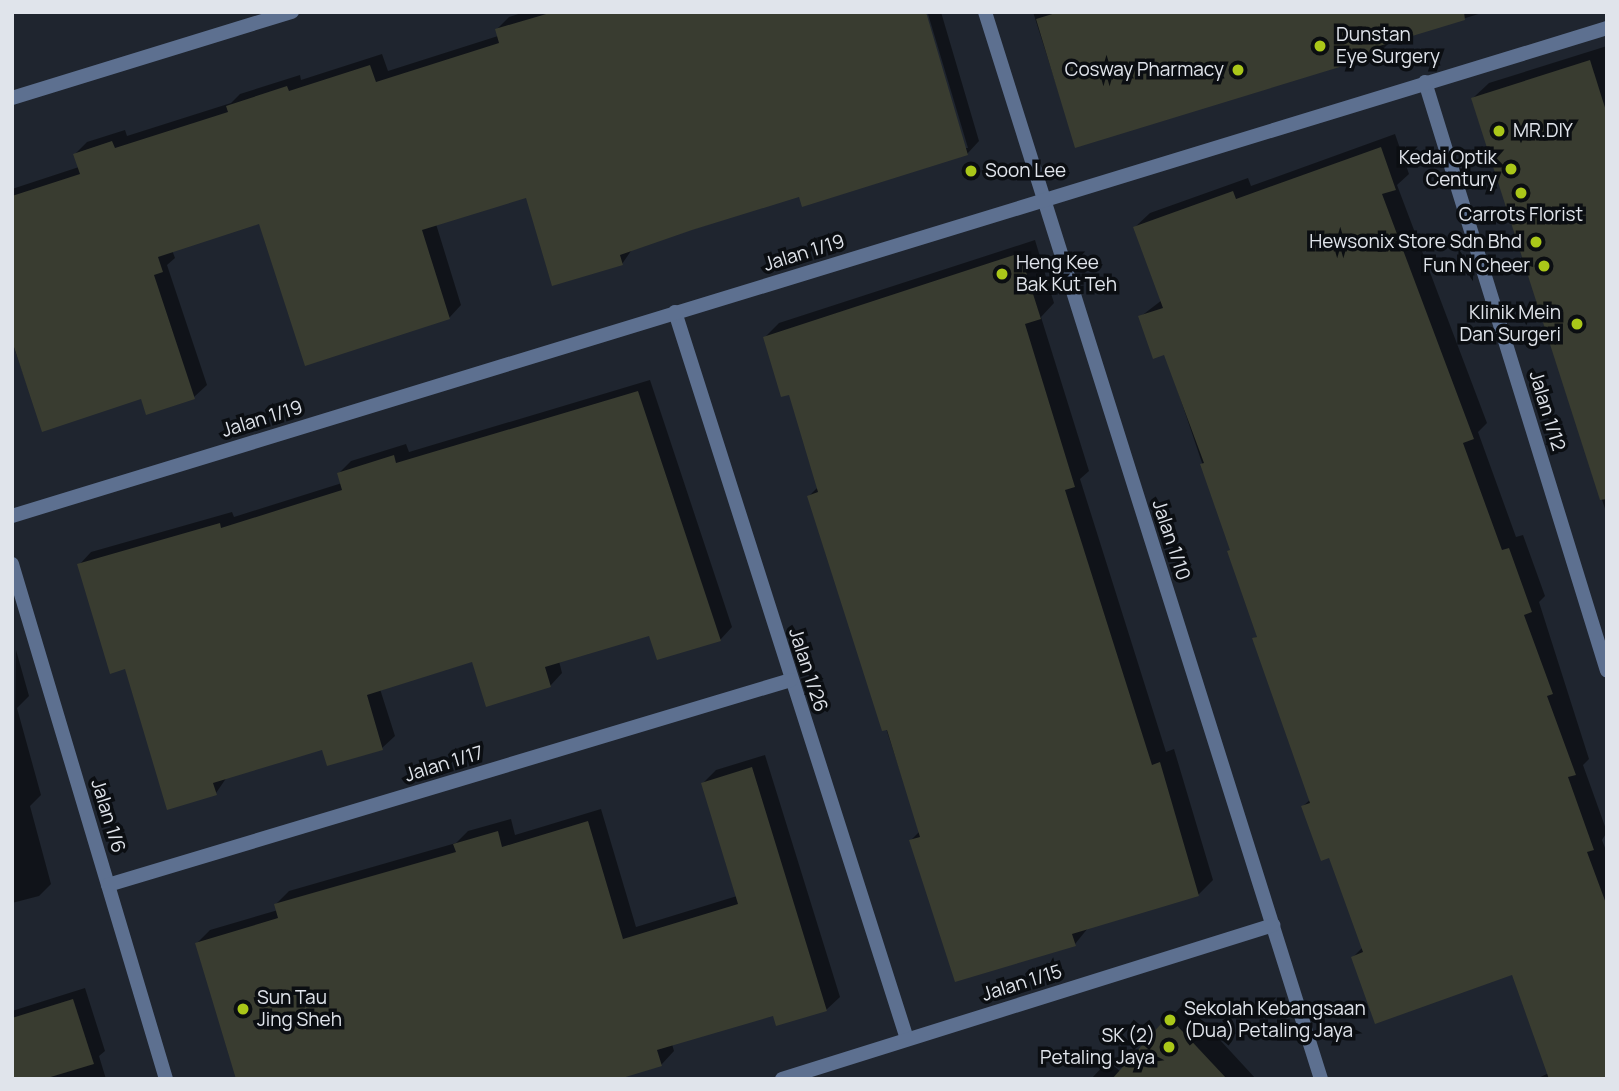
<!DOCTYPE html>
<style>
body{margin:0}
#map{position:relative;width:1619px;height:1091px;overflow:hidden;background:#1f252f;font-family:Manrope,sans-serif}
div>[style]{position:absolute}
.shadow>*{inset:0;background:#0007}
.building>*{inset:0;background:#393c30}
.street>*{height:14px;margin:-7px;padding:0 7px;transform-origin:7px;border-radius:7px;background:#5d7090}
.dots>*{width:19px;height:19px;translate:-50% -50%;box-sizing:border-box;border:4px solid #0b0e12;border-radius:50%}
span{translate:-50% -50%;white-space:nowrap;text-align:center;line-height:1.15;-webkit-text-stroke:7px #0b0e12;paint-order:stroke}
.poi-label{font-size:19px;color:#e0e4eb}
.left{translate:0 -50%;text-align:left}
.right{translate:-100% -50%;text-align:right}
.street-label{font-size:19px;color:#e0e4eb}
.frame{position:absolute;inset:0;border:14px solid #e0e4eb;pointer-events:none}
</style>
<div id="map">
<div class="shadow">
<i style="clip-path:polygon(evenodd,525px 12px,941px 12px,979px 141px,967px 154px,801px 195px,633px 248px,622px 264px,527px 196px,436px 224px,461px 305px,449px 318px,260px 221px,172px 250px,175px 258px,167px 265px,207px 385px,194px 397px,142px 397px,43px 430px,12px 342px,12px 189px,79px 167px,75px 154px,87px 142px,125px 130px,127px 136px,231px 103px,240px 94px,300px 75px,301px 80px,382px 54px,388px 71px,498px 36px,497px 29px,509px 17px,525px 12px,928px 14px,968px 148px,964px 148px,925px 15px,928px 14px)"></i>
<i style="clip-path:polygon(1033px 12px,1485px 12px,1391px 41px,1378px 54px,1076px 146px)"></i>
<i style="clip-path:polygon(1607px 46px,1607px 515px,1473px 98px,1489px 83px)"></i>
<i style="clip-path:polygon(1395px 134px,1409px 174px,1397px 185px,1487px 423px,1478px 432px,1516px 537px,1523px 535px,1545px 596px,1539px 602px,1589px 759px,1583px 765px,1607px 832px,1602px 840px,1607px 853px,1607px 1079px,1536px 1079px,1549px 1073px,1513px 972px,1353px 957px,1363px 947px,1330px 855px,1303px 806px,1311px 799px,1254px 639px,1259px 635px,1231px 549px,1165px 353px,1140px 317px,1162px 300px,1135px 227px,1150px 213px,1248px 178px,1251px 186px)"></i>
<i style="clip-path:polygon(1035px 240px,1054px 303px,1041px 317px,1089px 471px,1080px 479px,1166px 752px,1174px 749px,1213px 880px,1199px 894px,1088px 928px,1075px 944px,911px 840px,920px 831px,809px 496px,818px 487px,790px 392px,765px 337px,779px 323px)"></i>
<i style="clip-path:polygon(650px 380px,732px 627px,720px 640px,651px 634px,559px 661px,562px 673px,550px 686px,473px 659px,380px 689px,395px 736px,382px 748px,324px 748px,227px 777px,216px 793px,126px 667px,79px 565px,91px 552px,232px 512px,234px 517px,342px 483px,339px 473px,351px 461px,406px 444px,409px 452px)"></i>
<i style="clip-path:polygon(16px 650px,29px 696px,17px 708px,41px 795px,30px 806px,51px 884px,39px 896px,12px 903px)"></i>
<i style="clip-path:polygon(765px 755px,840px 997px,826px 1010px,774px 1014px,672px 1044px,674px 1051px,661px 1065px,197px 943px,210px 930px,278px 910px,276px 904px,289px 891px,456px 843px,468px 831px,511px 819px,515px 835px,601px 809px,636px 927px,737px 896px,703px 783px,716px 770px)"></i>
<i style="clip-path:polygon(85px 988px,105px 1051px,99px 1056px,106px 1079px,12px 1079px,12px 1011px)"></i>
<i style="clip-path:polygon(1185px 1002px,1256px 1079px,1091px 1079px,1108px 1061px,1121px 1072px)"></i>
</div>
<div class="building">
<i style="clip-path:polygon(553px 12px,926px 12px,968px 155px,802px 207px,799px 197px,692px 230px,620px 255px,623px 265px,552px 286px,526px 198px,422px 230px,450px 319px,305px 366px,259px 224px,158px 257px,163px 272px,154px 275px,195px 399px,146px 415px,141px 399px,42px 432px,12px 341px,12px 196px,80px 174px,73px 154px,112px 141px,115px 148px,228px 112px,226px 106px,287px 86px,289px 91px,370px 65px,376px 82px,499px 43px,495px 29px)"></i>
<i style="clip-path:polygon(1059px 12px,1464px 12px,1465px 20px,1376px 47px,1379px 55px,1075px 148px,1036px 19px)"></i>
<i style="clip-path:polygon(1590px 60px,1607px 114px,1607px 499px,1600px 500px,1471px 98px)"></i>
<i style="clip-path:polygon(1381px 147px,1396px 190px,1382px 194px,1474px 439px,1463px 443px,1502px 550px,1509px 548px,1532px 612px,1524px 615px,1553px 694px,1547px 696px,1576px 775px,1568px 777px,1594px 850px,1587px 852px,1607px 906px,1607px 1079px,1549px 1079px,1512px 975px,1375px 1024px,1351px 957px,1363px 952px,1329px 858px,1321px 861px,1301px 806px,1310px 803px,1252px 638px,1257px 637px,1227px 551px,1230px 550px,1200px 464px,1204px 463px,1164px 355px,1153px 359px,1138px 316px,1163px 308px,1133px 227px,1233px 191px,1236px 199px)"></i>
<i style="clip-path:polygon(1020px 253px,1041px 319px,1025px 324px,1075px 487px,1065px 490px,1152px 765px,1160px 762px,1199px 896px,1072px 934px,1076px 946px,955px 982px,909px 840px,920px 837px,887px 730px,882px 731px,807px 496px,818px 492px,789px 395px,781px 397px,763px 337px)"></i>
<i style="clip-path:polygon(638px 391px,721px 641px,657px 660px,649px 636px,545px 667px,551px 687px,486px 707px,472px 662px,367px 695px,383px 750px,327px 766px,322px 750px,213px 783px,217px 795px,167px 810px,125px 669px,110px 674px,77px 564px,220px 523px,221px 528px,342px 490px,337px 473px,394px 455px,396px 463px)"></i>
<i style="clip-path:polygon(752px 767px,827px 1011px,776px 1026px,773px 1016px,657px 1050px,662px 1066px,619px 1079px,236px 1079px,195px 943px,278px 918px,274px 904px,456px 852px,453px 844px,498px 831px,502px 847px,588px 821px,623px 939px,738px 904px,701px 783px)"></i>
<i style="clip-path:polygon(73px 999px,94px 1064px,44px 1079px,12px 1079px,12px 1018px)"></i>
<i style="clip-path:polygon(1168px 1016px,1227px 1079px,1112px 1079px)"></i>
</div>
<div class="street">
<i style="left:985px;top:12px;width:1119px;rotate:72.52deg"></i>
<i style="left:1425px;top:82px;width:616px;rotate:72.83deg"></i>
<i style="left:12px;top:98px;width:293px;rotate:-17.1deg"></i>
<i style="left:675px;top:312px;width:763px;rotate:72.3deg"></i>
<i style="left:12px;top:516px;width:1668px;rotate:-17.01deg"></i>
<i style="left:12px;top:564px;width:538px;rotate:73.35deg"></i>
<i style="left:108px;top:885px;width:713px;rotate:-16.71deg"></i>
<i style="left:782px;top:1079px;width:515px;rotate:-17.41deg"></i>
</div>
<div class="dots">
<i style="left:1320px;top:46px;background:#aac719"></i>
<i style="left:1238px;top:70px;background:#aac719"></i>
<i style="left:1499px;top:131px;background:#aac719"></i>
<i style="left:1511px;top:169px;background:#aac719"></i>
<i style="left:971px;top:171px;background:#aac719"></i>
<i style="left:1521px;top:193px;background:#aac719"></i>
<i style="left:1536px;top:242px;background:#aac719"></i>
<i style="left:1544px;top:266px;background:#aac719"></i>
<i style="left:1002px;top:274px;background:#aac719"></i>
<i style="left:1577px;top:324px;background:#aac719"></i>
<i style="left:243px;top:1009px;background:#aac719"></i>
<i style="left:1170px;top:1020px;background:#aac719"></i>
<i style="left:1169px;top:1047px;background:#aac719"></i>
</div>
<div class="poi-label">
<span class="left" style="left:1336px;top:46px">Dunstan<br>Eye Surgery</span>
<span class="right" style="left:1224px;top:70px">Cosway Pharmacy</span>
<span class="left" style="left:1513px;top:131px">MR.DIY</span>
<span class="right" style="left:1497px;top:169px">Kedai Optik<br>Century</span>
<span class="left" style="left:985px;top:171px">Soon Lee</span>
<span style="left:1521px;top:215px">Carrots Florist</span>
<span class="right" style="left:1522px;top:242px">Hewsonix Store Sdn Bhd</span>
<span class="left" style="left:1016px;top:274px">Heng Kee<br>Bak Kut Teh</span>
<span class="right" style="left:1530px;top:266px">Fun N Cheer</span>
<span class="right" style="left:1561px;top:324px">Klinik Mein<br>Dan Surgeri</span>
<span class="left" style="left:257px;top:1009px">Sun Tau<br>Jing Sheh</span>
<span class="left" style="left:1184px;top:1020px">Sekolah Kebangsaan<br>(Dua) Petaling Jaya</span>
<span class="right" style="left:1155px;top:1047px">SK (2)<br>Petaling Jaya</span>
</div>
<div class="street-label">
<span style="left:804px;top:253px;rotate:-17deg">Jalan 1/19</span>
<span style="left:1547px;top:411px;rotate:73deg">Jalan 1/12</span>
<span style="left:262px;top:419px;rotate:-17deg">Jalan 1/19</span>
<span style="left:1171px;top:540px;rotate:72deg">Jalan 1/10</span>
<span style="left:808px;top:670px;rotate:72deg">Jalan 1/26</span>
<span style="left:444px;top:764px;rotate:-17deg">Jalan 1/17</span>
<span style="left:108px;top:816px;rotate:73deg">Jalan 1/6</span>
<span style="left:1022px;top:983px;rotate:-17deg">Jalan 1/15</span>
</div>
<div class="frame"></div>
</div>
